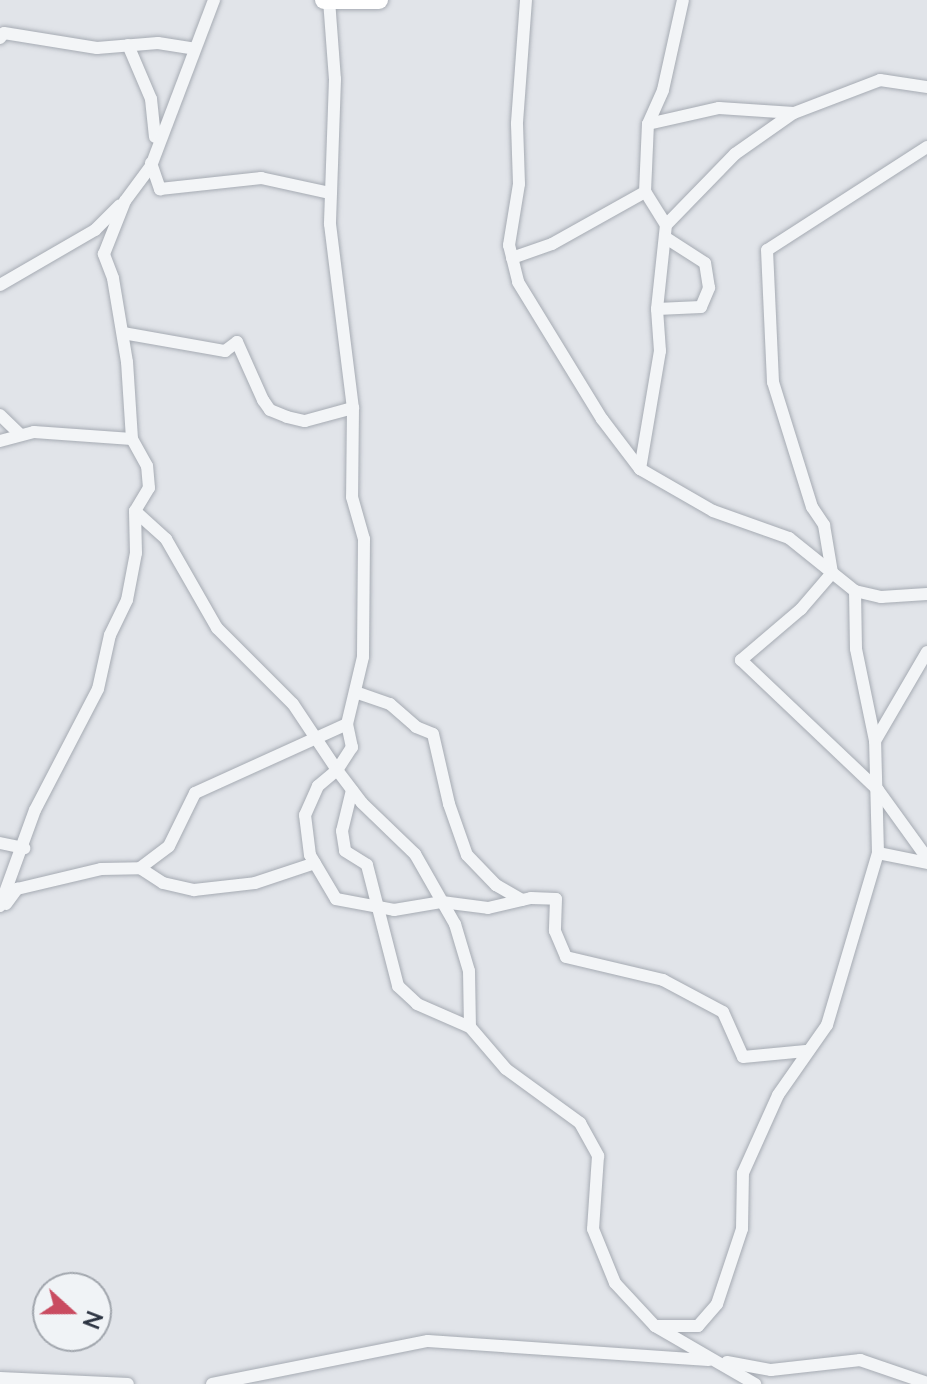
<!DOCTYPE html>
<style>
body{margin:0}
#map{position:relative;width:927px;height:1384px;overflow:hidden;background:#e1e4e9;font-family:Lato,sans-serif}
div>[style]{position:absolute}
.roads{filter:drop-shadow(0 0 2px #a6abb3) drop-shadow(0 0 2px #a6abb3)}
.street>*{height:12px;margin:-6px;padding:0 6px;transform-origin:6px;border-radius:6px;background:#f3f5f7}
.secondary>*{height:18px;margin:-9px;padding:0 9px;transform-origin:9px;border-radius:9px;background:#fff}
span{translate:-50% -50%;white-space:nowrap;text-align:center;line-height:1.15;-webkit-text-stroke:6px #f0f3f6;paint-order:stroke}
.north{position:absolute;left:32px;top:1272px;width:80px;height:80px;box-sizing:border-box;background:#f0f3f6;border:2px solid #a1a6ad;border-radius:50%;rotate:111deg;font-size:22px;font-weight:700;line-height:32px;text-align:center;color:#2a3240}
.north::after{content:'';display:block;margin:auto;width:28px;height:36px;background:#c94b60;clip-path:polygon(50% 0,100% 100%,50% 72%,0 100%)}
</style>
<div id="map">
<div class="roads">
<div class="street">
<i style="left:329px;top:0;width:79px;rotate:85.7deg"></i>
<i style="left:335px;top:79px;width:145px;rotate:92deg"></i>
<i style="left:330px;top:224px;width:185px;rotate:82.9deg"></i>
<i style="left:353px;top:408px;width:89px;rotate:90.6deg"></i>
<i style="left:352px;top:497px;width:44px;rotate:74.1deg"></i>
<i style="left:364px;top:539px;width:118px;rotate:90.5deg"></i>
<i style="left:363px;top:657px;width:69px;rotate:103.4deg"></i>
<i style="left:347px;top:724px;width:24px;rotate:78deg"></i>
<i style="left:352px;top:747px;width:27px;rotate:123deg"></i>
<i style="left:337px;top:770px;width:41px;rotate:52.9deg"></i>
<i style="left:362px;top:803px;width:74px;rotate:43.9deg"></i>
<i style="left:415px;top:854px;width:81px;rotate:60.3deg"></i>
<i style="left:455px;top:924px;width:49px;rotate:73.4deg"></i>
<i style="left:469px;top:971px;width:56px;rotate:89deg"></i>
<i style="left:470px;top:1027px;width:55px;rotate:49.4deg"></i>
<i style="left:506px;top:1069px;width:92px;rotate:36.1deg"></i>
<i style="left:580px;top:1123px;width:38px;rotate:61deg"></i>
<i style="left:598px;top:1156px;width:73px;rotate:93.9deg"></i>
<i style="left:593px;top:1229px;width:58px;rotate:67.8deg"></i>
<i style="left:615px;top:1283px;width:59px;rotate:47.1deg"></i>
<i style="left:655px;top:1326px;width:116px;rotate:30.1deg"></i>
<i style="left:526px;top:0;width:124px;rotate:94.2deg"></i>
<i style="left:517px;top:124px;width:60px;rotate:88.1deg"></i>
<i style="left:519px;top:184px;width:62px;rotate:99.3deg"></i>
<i style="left:509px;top:245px;width:38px;rotate:76deg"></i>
<i style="left:518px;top:282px;width:161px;rotate:58.5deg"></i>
<i style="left:602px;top:419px;width:63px;rotate:52.8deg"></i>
<i style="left:640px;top:469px;width:84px;rotate:29.9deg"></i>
<i style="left:713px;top:511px;width:81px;rotate:19.6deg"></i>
<i style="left:789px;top:538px;width:85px;rotate:38.8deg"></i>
<i style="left:855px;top:591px;width:27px;rotate:13deg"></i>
<i style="left:881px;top:597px;width:46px;rotate:-3.7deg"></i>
<i style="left:0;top:38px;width:6px;rotate:-51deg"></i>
<i style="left:4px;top:33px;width:94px;rotate:9.2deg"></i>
<i style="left:97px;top:48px;width:61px;rotate:-4.7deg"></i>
<i style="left:158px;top:43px;width:37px;rotate:9deg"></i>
<i style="left:128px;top:45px;width:59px;rotate:66.9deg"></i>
<i style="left:151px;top:99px;width:38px;rotate:84deg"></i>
<i style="left:648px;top:124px;width:37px;rotate:-66deg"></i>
<i style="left:663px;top:90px;width:92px;rotate:-77.5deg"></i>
<i style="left:927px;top:147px;width:190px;rotate:147.2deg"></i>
<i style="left:767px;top:250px;width:132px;rotate:87.4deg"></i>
<i style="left:773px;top:382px;width:131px;rotate:72.7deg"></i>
<i style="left:812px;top:507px;width:22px;rotate:56deg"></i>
<i style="left:824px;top:525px;width:49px;rotate:80.5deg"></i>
<i style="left:832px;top:573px;width:48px;rotate:130.7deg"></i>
<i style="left:801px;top:609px;width:79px;rotate:139.6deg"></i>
<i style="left:741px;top:660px;width:189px;rotate:43.5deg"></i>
<i style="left:878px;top:790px;width:84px;rotate:54.2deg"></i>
<i style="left:151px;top:163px;width:28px;rotate:71deg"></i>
<i style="left:160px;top:189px;width:102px;rotate:-6.2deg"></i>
<i style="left:261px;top:178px;width:71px;rotate:12.3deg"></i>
<i style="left:666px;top:225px;width:99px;rotate:-45.8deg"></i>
<i style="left:735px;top:154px;width:70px;rotate:-35.1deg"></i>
<i style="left:512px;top:258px;width:42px;rotate:-19.3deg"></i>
<i style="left:552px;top:244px;width:107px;rotate:-29.2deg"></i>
<i style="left:0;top:285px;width:110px;rotate:-30.1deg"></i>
<i style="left:95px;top:230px;width:35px;rotate:-45deg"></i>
<i style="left:657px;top:309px;width:44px;rotate:-2.6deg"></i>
<i style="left:701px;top:307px;width:21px;rotate:-67deg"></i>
<i style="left:709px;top:288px;width:25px;rotate:-99deg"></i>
<i style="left:705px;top:263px;width:46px;rotate:-147.3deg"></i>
<i style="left:123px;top:333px;width:104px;rotate:10deg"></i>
<i style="left:225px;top:351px;width:15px;rotate:-37deg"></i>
<i style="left:237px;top:342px;width:64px;rotate:65.9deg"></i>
<i style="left:263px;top:400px;width:12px;rotate:55deg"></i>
<i style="left:270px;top:410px;width:18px;rotate:22deg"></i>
<i style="left:287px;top:417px;width:18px;rotate:13deg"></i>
<i style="left:305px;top:421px;width:50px;rotate:-15.2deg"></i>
<i style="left:0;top:415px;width:28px;rotate:44deg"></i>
<i style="left:0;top:441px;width:35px;rotate:-15deg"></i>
<i style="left:34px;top:432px;width:98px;rotate:4.1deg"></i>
<i style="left:132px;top:439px;width:77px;rotate:-93.7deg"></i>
<i style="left:127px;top:362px;width:85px;rotate:-99.5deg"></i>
<i style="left:113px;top:278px;width:26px;rotate:-111deg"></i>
<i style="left:104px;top:254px;width:57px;rotate:-68.4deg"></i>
<i style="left:125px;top:201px;width:44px;rotate:-53.4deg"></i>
<i style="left:151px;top:166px;width:178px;rotate:-69.2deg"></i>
<i style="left:640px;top:469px;width:120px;rotate:-80.4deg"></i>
<i style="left:660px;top:351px;width:42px;rotate:-94.1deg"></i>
<i style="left:657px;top:309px;width:84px;rotate:-83.9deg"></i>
<i style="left:666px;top:225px;width:39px;rotate:-122deg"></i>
<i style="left:645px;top:192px;width:68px;rotate:-87.5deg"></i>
<i style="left:648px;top:124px;width:73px;rotate:-12.7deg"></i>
<i style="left:719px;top:108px;width:75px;rotate:3.8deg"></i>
<i style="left:794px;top:113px;width:92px;rotate:-21deg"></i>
<i style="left:880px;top:80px;width:48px;rotate:8.5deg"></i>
<i style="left:135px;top:511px;width:42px;rotate:42.1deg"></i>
<i style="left:166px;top:539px;width:103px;rotate:60.2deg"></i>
<i style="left:217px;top:628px;width:107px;rotate:45deg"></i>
<i style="left:293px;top:704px;width:79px;rotate:56.3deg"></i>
<i style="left:337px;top:770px;width:25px;rotate:140deg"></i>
<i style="left:318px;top:786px;width:32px;rotate:114deg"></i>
<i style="left:305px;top:815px;width:40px;rotate:82.9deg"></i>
<i style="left:310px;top:855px;width:51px;rotate:59.4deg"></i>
<i style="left:336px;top:899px;width:59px;rotate:10.7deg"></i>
<i style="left:394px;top:910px;width:49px;rotate:-9.5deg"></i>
<i style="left:442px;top:902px;width:46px;rotate:7.4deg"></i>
<i style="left:488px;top:908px;width:44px;rotate:-13.1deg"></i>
<i style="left:531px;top:898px;width:25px;rotate:2deg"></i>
<i style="left:556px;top:899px;width:32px;rotate:92deg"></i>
<i style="left:555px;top:931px;width:28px;rotate:67deg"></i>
<i style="left:566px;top:957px;width:100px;rotate:13.3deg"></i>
<i style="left:663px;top:980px;width:68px;rotate:28.1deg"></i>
<i style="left:723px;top:1012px;width:49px;rotate:66deg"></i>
<i style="left:743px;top:1057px;width:63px;rotate:-5.4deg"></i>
<i style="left:855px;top:591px;width:58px;rotate:89deg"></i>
<i style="left:856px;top:649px;width:94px;rotate:78.3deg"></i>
<i style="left:358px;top:693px;width:34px;rotate:19deg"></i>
<i style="left:390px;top:704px;width:35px;rotate:41deg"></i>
<i style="left:416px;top:727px;width:18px;rotate:22deg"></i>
<i style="left:433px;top:734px;width:72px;rotate:77.1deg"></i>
<i style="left:449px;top:804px;width:54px;rotate:70.6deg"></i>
<i style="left:467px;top:855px;width:42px;rotate:46deg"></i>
<i style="left:496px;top:885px;width:30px;rotate:30deg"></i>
<i style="left:352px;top:790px;width:42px;rotate:103.7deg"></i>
<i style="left:342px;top:831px;width:20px;rotate:81deg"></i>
<i style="left:345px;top:851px;width:26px;rotate:32deg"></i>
<i style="left:367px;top:865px;width:125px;rotate:75.6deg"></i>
<i style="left:398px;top:986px;width:26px;rotate:43deg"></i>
<i style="left:417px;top:1004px;width:58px;rotate:23.5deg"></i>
<i style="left:0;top:843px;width:25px;rotate:12deg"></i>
<i style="left:878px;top:853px;width:112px;rotate:-91.5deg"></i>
<i style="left:875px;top:741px;width:103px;rotate:-59.7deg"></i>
<i style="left:140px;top:868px;width:27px;rotate:33deg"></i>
<i style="left:163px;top:883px;width:32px;rotate:13deg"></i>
<i style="left:194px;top:890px;width:61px;rotate:-6.5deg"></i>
<i style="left:255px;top:883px;width:63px;rotate:-18.4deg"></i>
<i style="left:6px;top:904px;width:19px;rotate:-54deg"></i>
<i style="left:17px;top:889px;width:86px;rotate:-13.4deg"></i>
<i style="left:101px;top:869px;width:39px;rotate:-1deg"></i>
<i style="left:140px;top:868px;width:36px;rotate:-37deg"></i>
<i style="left:169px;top:846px;width:59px;rotate:-63.9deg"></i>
<i style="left:195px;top:793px;width:167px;rotate:-24.4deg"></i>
<i style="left:0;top:906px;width:102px;rotate:-70deg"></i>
<i style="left:35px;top:810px;width:136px;rotate:-62.5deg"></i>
<i style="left:98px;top:689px;width:55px;rotate:-77.5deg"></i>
<i style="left:110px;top:635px;width:39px;rotate:-64deg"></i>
<i style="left:127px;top:600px;width:48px;rotate:-79.2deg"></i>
<i style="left:136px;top:553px;width:42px;rotate:-91.4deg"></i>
<i style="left:135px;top:511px;width:27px;rotate:-59deg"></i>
<i style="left:149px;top:488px;width:22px;rotate:-95deg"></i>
<i style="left:147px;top:466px;width:31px;rotate:-119deg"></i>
<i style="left:657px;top:1326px;width:41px"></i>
<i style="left:698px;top:1326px;width:29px;rotate:-49deg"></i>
<i style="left:717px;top:1304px;width:79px;rotate:-71.6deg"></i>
<i style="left:742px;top:1229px;width:56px;rotate:-89deg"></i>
<i style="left:743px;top:1173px;width:85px;rotate:-65.8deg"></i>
<i style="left:778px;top:1095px;width:85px;rotate:-55deg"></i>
<i style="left:827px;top:1025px;width:179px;rotate:-73.5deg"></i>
<i style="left:878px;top:853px;width:50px;rotate:11.5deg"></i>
<i style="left:727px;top:1362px;width:45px;rotate:10.3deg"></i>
<i style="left:771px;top:1370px;width:90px;rotate:-6.4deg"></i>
<i style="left:860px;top:1360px;width:71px;rotate:18.9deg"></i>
<i style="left:0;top:1378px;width:128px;rotate:2.7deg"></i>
<i style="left:212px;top:1384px;width:220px;rotate:-11.3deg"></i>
<i style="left:428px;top:1341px;width:281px;rotate:3.9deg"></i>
</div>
<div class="secondary">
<i style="left:324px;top:0;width:55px"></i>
</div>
</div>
<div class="north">N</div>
</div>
